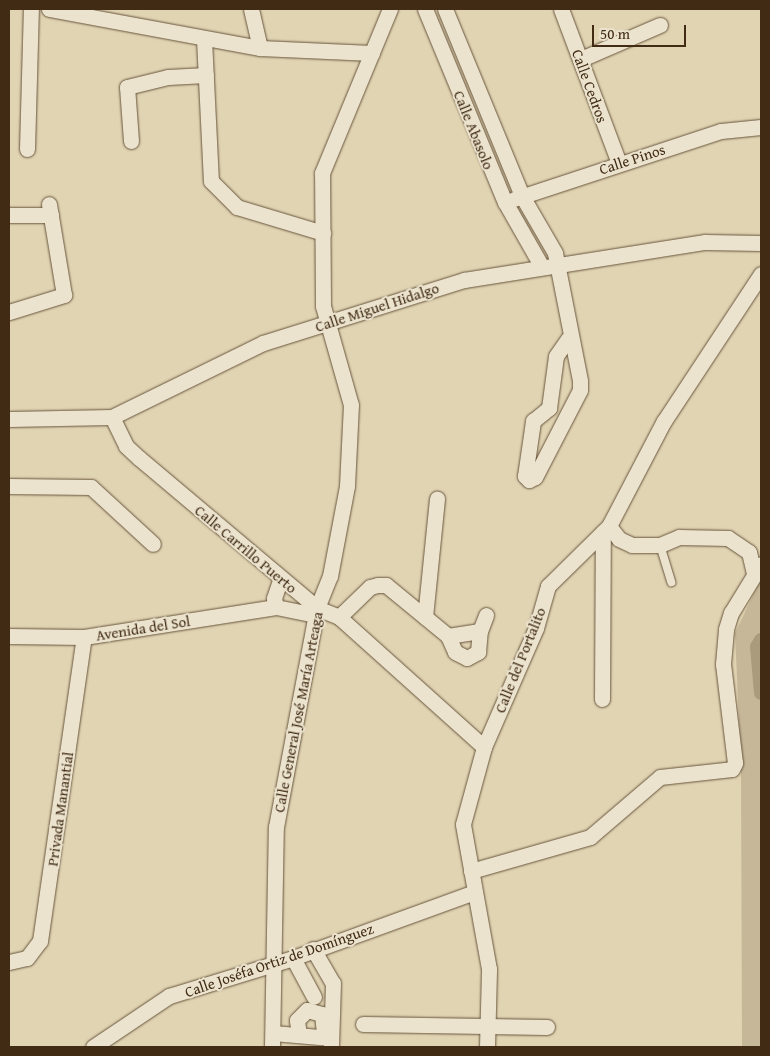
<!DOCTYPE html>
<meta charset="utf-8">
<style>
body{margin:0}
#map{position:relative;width:770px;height:1056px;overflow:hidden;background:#e0d4b3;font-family:"Gentium Book Plus",serif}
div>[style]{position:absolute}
.green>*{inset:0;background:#c5b798}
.canal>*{height:14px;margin:-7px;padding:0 7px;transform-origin:7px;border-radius:7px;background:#aa9b7d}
.roads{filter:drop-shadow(0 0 1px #69553c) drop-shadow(0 0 1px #69553c)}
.lane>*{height:8px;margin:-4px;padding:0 4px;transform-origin:4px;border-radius:4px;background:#ebe3ce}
.street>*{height:15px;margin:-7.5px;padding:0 7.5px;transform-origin:7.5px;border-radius:7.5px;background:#ebe3ce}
span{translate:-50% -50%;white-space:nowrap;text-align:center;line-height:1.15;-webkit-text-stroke:4px #ebe3ce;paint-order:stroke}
.street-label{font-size:15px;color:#412b14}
.frame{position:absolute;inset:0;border:10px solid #412b14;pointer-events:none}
.scale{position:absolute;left:592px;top:25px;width:94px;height:22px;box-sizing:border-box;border:2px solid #412b14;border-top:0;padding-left:6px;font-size:15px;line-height:18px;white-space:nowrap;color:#412b14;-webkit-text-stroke:4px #ebe3ce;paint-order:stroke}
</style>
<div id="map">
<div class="green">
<i style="clip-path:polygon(761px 579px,761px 1047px,742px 1047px,741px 769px,735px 633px)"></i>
</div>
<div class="canal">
<i style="left:761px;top:640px;width:8px;rotate:120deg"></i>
<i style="left:757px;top:647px;width:46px;rotate:85deg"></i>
</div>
<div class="roads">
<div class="lane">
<i style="left:660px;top:545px;width:39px;rotate:73deg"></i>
</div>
<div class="street">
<i style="left:49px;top:9px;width:215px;rotate:10.5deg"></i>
<i style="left:260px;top:48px;width:112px;rotate:2.6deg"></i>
<i style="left:251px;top:9px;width:40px;rotate:77deg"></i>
<i style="left:425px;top:9px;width:209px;rotate:67.5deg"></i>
<i style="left:505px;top:202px;width:73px;rotate:60.3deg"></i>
<i style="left:445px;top:9px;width:202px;rotate:67.6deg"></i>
<i style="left:522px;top:196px;width:66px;rotate:59.9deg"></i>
<i style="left:555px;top:253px;width:130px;rotate:78.9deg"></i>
<i style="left:580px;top:381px;width:9px;rotate:90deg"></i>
<i style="left:580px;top:390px;width:98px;rotate:117.3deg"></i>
<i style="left:535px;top:477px;width:7px;rotate:153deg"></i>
<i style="left:529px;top:480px;width:6px;rotate:-135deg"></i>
<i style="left:525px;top:476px;width:56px;rotate:-81.7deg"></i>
<i style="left:533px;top:421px;width:21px;rotate:-39deg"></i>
<i style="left:549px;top:408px;width:52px;rotate:-82.3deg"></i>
<i style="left:556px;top:356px;width:21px;rotate:-55deg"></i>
<i style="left:561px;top:9px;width:165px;rotate:69.4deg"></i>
<i style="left:204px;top:39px;width:142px;rotate:87.2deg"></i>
<i style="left:211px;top:181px;width:37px;rotate:45deg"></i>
<i style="left:237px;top:207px;width:90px;rotate:16.8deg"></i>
<i style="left:581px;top:59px;width:86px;rotate:-23.3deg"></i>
<i style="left:131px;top:141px;width:54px;rotate:-94.2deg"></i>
<i style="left:127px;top:87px;width:42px;rotate:-13.7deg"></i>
<i style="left:168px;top:77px;width:38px;rotate:-3deg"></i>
<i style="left:27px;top:149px;width:140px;rotate:-88.4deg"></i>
<i style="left:514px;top:199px;width:218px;rotate:-18.2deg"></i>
<i style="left:721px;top:131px;width:40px;rotate:-5.7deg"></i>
<i style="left:9px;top:215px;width:42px"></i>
<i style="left:9px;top:312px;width:58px;rotate:-17.2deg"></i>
<i style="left:64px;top:295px;width:92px;rotate:-99.4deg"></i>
<i style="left:112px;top:417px;width:32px;rotate:64deg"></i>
<i style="left:126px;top:446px;width:18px;rotate:43deg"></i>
<i style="left:139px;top:458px;width:233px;rotate:40.1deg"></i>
<i style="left:317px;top:608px;width:24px;rotate:22deg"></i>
<i style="left:339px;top:617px;width:195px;rotate:41.9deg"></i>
<i style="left:9px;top:419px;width:103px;rotate:-1.1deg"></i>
<i style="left:112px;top:417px;width:168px;rotate:-26.1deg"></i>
<i style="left:263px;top:343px;width:211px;rotate:-17.4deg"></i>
<i style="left:464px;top:280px;width:244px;rotate:-9deg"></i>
<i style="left:705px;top:242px;width:56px;rotate:1deg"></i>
<i style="left:9px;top:486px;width:82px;rotate:0.7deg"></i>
<i style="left:91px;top:487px;width:84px;rotate:42.6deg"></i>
<i style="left:609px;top:526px;width:16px;rotate:52deg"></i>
<i style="left:619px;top:539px;width:14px;rotate:25deg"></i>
<i style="left:632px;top:545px;width:28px"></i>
<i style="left:660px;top:545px;width:21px;rotate:-23deg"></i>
<i style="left:679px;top:537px;width:49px;rotate:1.2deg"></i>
<i style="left:728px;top:538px;width:25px;rotate:34deg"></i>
<i style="left:749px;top:552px;width:23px;rotate:77deg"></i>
<i style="left:276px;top:607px;width:9px;rotate:-103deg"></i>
<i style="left:274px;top:598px;width:21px;rotate:-71deg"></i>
<i style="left:339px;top:617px;width:43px;rotate:-44.1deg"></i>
<i style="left:370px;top:587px;width:8px;rotate:-14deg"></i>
<i style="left:378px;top:585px;width:8px"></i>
<i style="left:386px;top:585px;width:80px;rotate:39.4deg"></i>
<i style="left:448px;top:636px;width:32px;rotate:-9deg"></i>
<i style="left:480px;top:631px;width:17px;rotate:-69deg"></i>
<i style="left:425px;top:617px;width:119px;rotate:-84.2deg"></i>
<i style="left:9px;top:636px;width:75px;rotate:0.8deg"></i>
<i style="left:84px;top:637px;width:194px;rotate:-8.9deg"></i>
<i style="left:276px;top:607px;width:41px;rotate:11.3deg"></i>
<i style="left:448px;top:636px;width:17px;rotate:66deg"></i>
<i style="left:455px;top:652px;width:13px;rotate:27deg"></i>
<i style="left:467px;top:658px;width:13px;rotate:-29deg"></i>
<i style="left:478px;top:652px;width:21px;rotate:-85deg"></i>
<i style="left:602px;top:699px;width:167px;rotate:-89.7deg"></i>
<i style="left:471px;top:871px;width:124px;rotate:-15.9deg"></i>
<i style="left:590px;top:837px;width:92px;rotate:-40.6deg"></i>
<i style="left:660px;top:777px;width:72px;rotate:-6.3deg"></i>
<i style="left:732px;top:769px;width:7px;rotate:-63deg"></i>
<i style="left:735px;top:763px;width:100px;rotate:-96.9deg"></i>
<i style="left:723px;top:664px;width:35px;rotate:-85deg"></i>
<i style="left:726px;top:629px;width:17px;rotate:-73deg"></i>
<i style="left:731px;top:613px;width:57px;rotate:-58.5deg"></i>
<i style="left:313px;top:949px;width:39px;rotate:60deg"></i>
<i style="left:333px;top:983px;width:64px;rotate:91.8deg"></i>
<i style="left:293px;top:958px;width:44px;rotate:61.7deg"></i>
<i style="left:9px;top:962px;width:18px;rotate:-13deg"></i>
<i style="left:27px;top:958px;width:21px;rotate:-53deg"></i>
<i style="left:40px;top:941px;width:307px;rotate:-81.8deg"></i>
<i style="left:363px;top:1024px;width:184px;rotate:0.9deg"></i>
<i style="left:273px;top:1033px;width:58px;rotate:4.9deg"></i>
<i style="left:299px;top:1035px;width:15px;rotate:-98deg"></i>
<i style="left:297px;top:1020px;width:14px;rotate:-45deg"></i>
<i style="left:307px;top:1010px;width:16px;rotate:15deg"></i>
<i style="left:322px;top:1014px;width:18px;rotate:84deg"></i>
<i style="left:93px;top:1047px;width:92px;rotate:-33.9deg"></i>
<i style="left:169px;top:996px;width:130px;rotate:-17deg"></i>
<i style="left:293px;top:958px;width:193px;rotate:-20deg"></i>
<i style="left:272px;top:1047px;width:220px;rotate:-89deg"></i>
<i style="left:276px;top:827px;width:223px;rotate:-79.4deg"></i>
<i style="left:317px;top:608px;width:35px;rotate:-68deg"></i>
<i style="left:330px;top:576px;width:92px;rotate:-79.3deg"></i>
<i style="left:347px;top:486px;width:81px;rotate:-87.2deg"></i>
<i style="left:351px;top:405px;width:103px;rotate:-105.8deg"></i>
<i style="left:323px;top:306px;width:133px;rotate:-90.4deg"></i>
<i style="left:322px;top:173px;width:178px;rotate:-67.5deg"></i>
<i style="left:487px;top:1047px;width:78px;rotate:-88.5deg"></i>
<i style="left:489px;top:969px;width:147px;rotate:-100.2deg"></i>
<i style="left:463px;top:824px;width:80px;rotate:-74.7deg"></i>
<i style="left:484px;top:747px;width:130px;rotate:-66.4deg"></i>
<i style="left:536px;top:628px;width:44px;rotate:-74.1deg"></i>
<i style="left:548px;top:586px;width:86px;rotate:-44.5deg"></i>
<i style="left:609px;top:526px;width:119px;rotate:-62.4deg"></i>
<i style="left:664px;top:421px;width:176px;rotate:-56.6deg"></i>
</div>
</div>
<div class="street-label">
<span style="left:590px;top:86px;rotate:70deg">Calle Cedros</span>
<span style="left:474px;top:130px;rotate:68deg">Calle Abasolo</span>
<span style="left:632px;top:159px;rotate:-18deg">Calle Pinos</span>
<span style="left:377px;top:307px;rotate:-18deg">Calle Miguel Hidalgo</span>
<span style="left:246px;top:549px;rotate:40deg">Calle Carrillo Puerto</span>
<span style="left:143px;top:628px;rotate:-9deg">Avenida del Sol</span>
<span style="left:520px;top:660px;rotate:-68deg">Calle del Portalito</span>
<span style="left:298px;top:712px;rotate:-79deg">Calle General José María Arteaga</span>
<span style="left:60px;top:809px;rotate:-82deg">Privada Manantial</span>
<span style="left:279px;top:960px;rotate:-19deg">Calle Joséfa Ortiz de Domínguez</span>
</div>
<div class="frame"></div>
<div class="scale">50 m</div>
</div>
